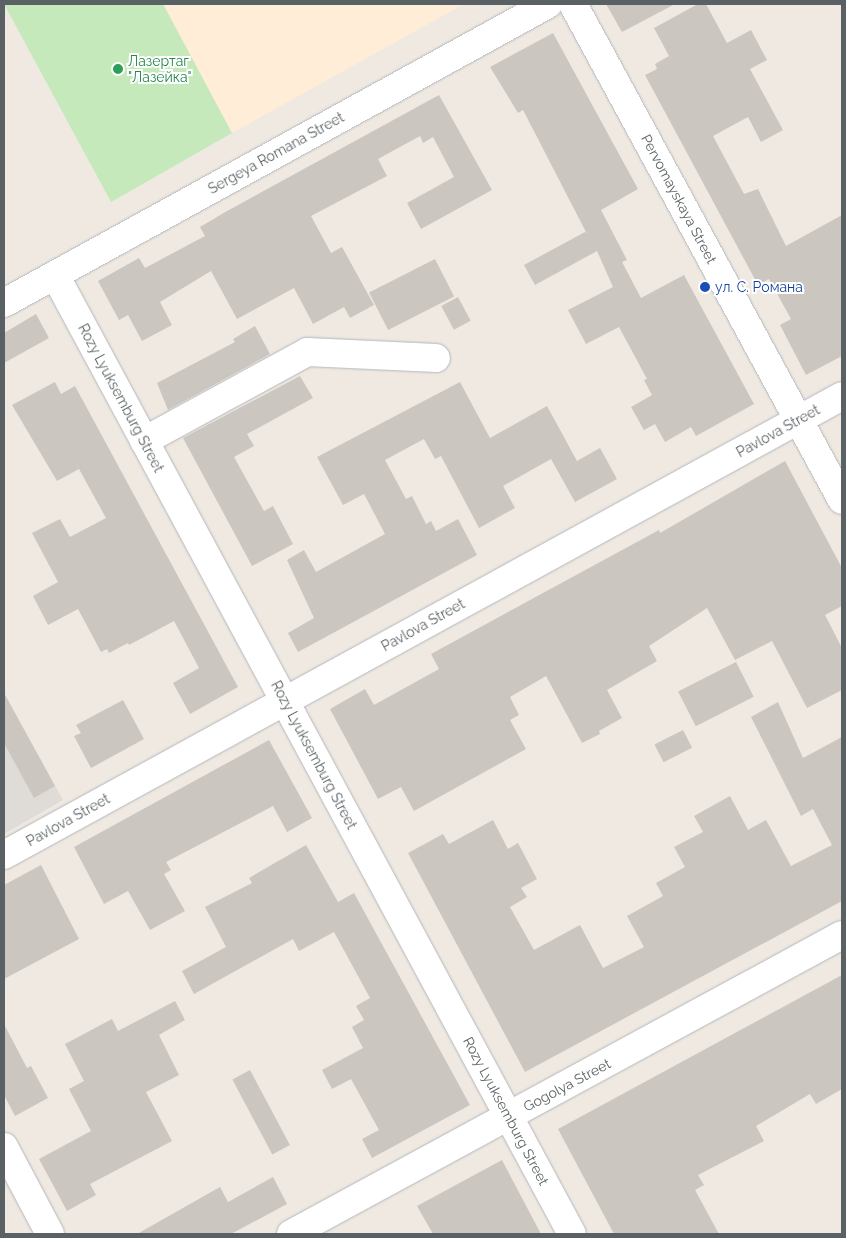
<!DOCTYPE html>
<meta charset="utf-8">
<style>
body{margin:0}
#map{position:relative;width:846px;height:1238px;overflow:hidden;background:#efe9e2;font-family:Raleway,sans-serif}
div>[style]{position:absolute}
.commercial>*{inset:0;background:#ffedd7}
.industrial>*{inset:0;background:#dfdbd7}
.green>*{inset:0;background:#c6e9bc}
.building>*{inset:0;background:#ccc6c1;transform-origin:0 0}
.roads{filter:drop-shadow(0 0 1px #b3b7bb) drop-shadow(0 0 1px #b3b7bb)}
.minor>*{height:28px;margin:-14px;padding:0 14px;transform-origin:14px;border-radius:14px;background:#fff}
.dots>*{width:14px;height:14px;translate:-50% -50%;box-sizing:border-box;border:2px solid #fff;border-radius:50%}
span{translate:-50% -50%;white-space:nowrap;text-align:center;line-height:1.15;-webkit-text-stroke:4px #fff;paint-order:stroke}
.leisure-label{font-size:14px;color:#27864d}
.left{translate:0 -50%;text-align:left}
.street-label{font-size:14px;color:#5a6164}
.transit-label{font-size:14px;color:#164399}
.frame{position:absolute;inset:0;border:5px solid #5a6164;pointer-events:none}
</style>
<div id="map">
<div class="commercial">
<i style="clip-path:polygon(163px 4px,464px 4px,232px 133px)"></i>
</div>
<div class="industrial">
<i style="clip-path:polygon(4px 693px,63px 800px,4px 834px)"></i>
</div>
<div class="green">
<i style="clip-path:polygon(4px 4px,163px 4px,232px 133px,111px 202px)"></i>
</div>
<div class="building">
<i style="clip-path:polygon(606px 4px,675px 4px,622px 32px)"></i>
<i style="clip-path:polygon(698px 4px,706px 4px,727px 43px,751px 30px,767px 60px,750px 69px,783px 130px,761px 142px,748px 117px,713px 136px,744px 194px,758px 189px,786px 246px,842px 215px,842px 356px,806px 375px,780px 325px,791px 319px,769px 279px,758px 285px,645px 75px,657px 69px,655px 64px,669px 56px,654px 28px)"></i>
<i style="clip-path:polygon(553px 33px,638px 189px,601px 210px,627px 260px,622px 262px,641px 298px,684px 275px,754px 404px,696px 436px,691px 427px,665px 442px,655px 424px,644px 430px,631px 407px,652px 395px,644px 380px,647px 379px,619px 327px,586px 344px,568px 310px,613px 287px,597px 251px,535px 285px,524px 265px,585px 232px,587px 234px,523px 110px,518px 113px,490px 67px)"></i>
<i style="clip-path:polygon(439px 95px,492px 190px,421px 229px,407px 203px,454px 177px,433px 137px,423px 143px,420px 136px,378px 159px,387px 176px,311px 216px,331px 253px,342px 247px,374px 305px,350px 318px,344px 307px,313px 324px,294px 288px,237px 319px,211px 271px,160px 302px,172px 325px,142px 341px,128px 315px,119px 320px,98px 281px,139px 258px,145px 268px,205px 236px,200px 227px,227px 211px)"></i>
<i style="left:435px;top:259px;width:42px;height:74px;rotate:63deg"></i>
<i style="left:458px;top:297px;width:27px;height:19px;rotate:62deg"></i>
<i style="clip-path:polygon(36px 314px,49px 338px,4px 363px,4px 333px)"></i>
<i style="clip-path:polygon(255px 326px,270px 354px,168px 410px,157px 383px,235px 342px,233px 339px)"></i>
<i style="clip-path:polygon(300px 376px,313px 398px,247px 434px,254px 446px,234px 457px,264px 511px,273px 506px,293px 544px,252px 566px,183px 438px)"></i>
<i style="clip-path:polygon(55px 382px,61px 394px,75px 386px,238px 687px,190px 714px,173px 683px,199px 668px,174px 621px,129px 645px,128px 643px,109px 653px,107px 649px,101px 652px,78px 609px,48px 625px,33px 596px,58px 582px,32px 533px,60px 519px,70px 537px,106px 518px,79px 469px,57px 481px,12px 405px)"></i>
<i style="clip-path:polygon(460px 382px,490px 438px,547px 406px,577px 461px,600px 448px,617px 479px,575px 502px,551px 459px,503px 486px,515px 508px,479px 528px,441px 456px,435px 459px,424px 439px,385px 460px,406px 499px,412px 496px,426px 524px,431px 521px,436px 531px,458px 519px,477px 555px,298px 652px,288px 633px,314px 618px,287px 560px,304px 550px,316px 572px,385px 534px,364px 494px,343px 505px,317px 457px)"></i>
<i style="clip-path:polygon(785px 461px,842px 568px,842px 606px,825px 615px,842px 648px,842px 690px,807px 708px,772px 641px,735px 660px,707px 608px,649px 646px,657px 661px,607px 690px,622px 718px,599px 731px,600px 734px,582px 743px,546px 676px,510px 697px,519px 715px,510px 720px,526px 749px,414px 811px,401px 787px,378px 799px,330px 709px,365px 689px,374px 705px,439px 669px,431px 654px,659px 530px,660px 533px)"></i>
<i style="left:736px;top:662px;width:39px;height:65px;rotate:63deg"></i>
<i style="clip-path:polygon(4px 693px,55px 786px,34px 798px,4px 743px)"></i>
<i style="clip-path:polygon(123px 700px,144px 739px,91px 768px,74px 736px,81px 733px,76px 725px)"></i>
<i style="clip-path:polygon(778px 702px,803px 758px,842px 737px,842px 901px,525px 1072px,408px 853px,443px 834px,449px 844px,493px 820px,508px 849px,518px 843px,537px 879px,521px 888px,527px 897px,510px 907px,534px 950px,580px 925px,603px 968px,644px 947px,627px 916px,663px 896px,656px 883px,685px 867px,674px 847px,703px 832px,694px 816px,730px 796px,748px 830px,766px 820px,791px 866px,832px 845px,813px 809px,801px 816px,751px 717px)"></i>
<i style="left:683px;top:730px;width:20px;height:32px;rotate:63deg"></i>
<i style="clip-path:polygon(269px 740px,312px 818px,287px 832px,273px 806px,166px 862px,171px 870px,164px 874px,185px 911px,150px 930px,128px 891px,104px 904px,74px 847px)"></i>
<i style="clip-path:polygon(306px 845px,338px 902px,354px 893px,470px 1105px,372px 1158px,362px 1139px,379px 1130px,351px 1079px,332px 1089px,322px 1070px,363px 1048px,352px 1027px,364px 1020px,356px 1006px,370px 998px,334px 932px,299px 951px,293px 939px,194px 994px,182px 971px,226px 947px,205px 907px,252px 883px,249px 878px)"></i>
<i style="clip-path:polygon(41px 865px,79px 939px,4px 979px,4px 885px)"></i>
<i style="clip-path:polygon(842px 975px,842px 1089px,816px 1104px,810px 1094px,756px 1126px,764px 1141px,698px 1175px,704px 1185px,695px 1190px,719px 1234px,614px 1234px,558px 1129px)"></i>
<i style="clip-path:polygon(175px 1001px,185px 1020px,159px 1035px,179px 1075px,146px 1092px,172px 1141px,90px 1184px,96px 1195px,67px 1211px,39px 1159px,91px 1131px,69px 1089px,84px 1081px,65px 1044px,112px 1019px,118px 1031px)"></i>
<i style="clip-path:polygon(4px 1024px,27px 1068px,31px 1066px,48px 1098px,15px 1116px,4px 1095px)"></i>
<i style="left:250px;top:1070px;width:85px;height:20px;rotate:62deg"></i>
<i style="clip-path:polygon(502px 1160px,541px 1234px,433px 1234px,417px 1206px)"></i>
<i style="clip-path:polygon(273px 1177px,287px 1204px,231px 1234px,137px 1234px,220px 1187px,228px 1202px)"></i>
</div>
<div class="roads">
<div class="minor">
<i style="left:573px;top:4px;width:564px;rotate:61.53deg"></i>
<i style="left:55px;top:275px;width:1089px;rotate:61.67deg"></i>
<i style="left:4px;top:303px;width:621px;rotate:-28.79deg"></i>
<i style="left:144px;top:441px;width:186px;rotate:-28.6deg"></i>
<i style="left:307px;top:352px;width:129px;rotate:2.7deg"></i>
<i style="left:4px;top:855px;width:955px;rotate:-28.71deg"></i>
<i style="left:4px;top:1147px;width:98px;rotate:62.1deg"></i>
<i style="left:291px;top:1234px;width:627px;rotate:-28.49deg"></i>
</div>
</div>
<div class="dots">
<i style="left:118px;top:69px;background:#2e9e5b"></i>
<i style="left:705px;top:287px;background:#1a4fb4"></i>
</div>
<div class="leisure-label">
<span class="left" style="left:128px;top:69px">Лазертаг<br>"Лазейка"</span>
</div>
<div class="street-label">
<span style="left:276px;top:153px;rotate:-29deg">Sergeya Romana Street</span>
<span style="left:679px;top:199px;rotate:62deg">Pervomayskaya Street</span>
<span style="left:121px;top:398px;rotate:62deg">Rozy Lyuksemburg Street</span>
<span style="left:778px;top:431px;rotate:-29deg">Pavlova Street</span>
<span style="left:423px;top:625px;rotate:-29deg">Pavlova Street</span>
<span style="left:314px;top:755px;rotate:62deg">Rozy Lyuksemburg Street</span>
<span style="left:68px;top:820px;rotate:-29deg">Pavlova Street</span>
<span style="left:567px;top:1085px;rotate:-28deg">Gogolya Street</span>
<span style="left:506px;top:1111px;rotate:62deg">Rozy Lyuksemburg Street</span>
</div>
<div class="transit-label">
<span class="left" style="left:715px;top:287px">ул. С. Романа</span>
</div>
<div class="frame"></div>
</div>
